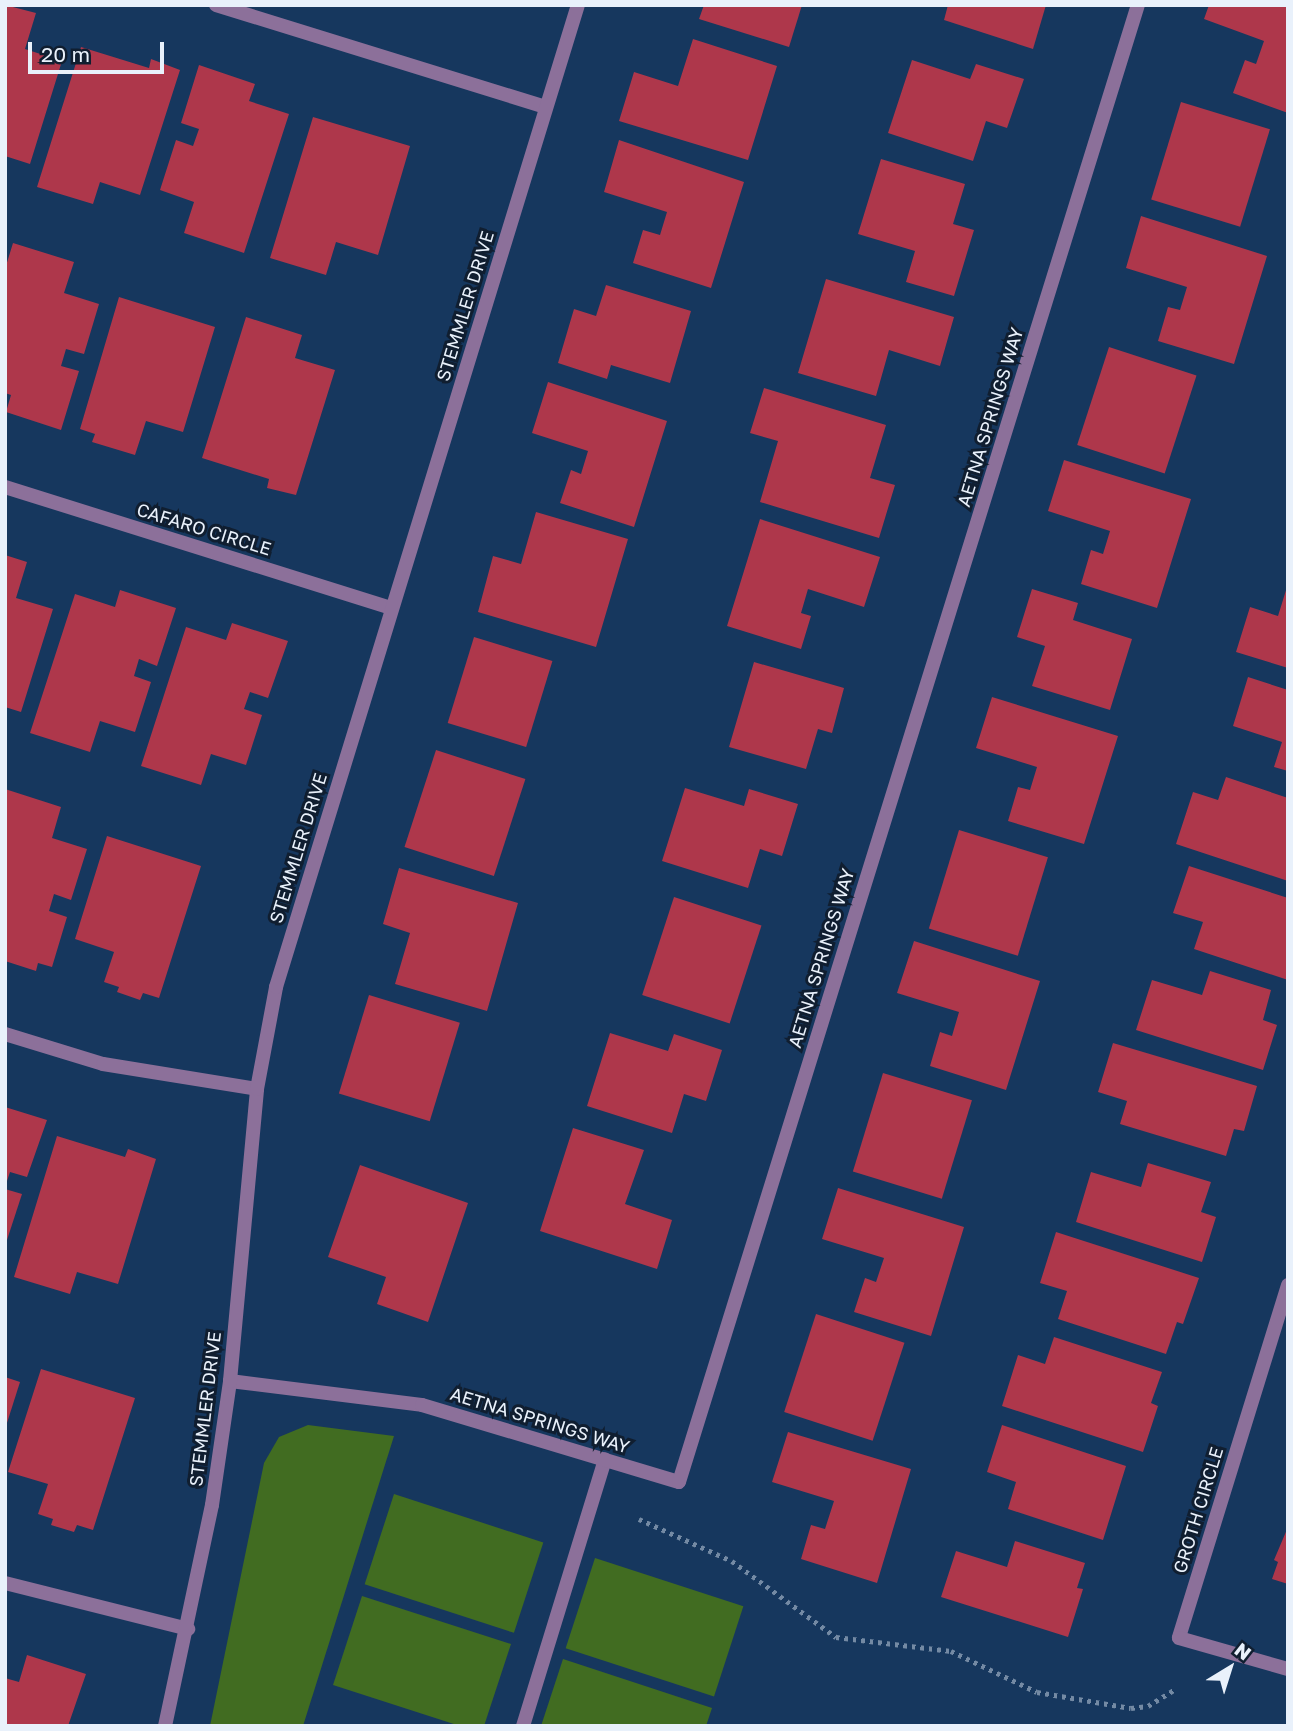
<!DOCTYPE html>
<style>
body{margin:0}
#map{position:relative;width:1293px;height:1731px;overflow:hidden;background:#16375e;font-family:"Golos Text",sans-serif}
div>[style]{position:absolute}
.green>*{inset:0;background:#416c21;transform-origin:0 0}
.building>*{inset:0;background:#ae374b;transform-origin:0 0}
.path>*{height:4.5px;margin-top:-2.25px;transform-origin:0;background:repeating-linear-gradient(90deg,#748aa4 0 3.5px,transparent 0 8.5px)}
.service>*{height:14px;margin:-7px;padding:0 7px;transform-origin:7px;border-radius:7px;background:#8c709a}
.minor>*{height:14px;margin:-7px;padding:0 7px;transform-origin:7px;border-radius:7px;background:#8c709a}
span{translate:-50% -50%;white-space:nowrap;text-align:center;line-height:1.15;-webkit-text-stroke:6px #101e30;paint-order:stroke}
.street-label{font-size:18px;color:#e9f1fb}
.frame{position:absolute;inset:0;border:7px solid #e9f1fb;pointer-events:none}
.north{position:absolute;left:1195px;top:1633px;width:70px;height:70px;-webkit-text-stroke:5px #101e30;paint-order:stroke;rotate:38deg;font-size:19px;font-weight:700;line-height:28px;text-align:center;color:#e9f1fb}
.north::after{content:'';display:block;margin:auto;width:24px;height:32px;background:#e9f1fb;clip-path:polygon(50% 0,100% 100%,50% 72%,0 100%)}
.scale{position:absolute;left:28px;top:42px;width:136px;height:32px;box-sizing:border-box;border:4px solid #e9f1fb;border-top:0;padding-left:9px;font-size:21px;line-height:24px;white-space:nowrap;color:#e9f1fb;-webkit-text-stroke:5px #101e30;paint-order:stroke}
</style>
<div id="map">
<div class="green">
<i style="clip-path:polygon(308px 1425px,394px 1436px,303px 1726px,210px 1726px,264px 1463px,279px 1437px)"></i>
<i style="left:394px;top:1494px;width:157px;height:95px;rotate:18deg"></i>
<i style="left:595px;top:1558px;width:156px;height:95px;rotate:18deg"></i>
<i style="clip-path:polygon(362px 1596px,511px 1644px,484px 1726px,460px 1726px,333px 1685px)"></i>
<i style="clip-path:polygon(563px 1659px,712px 1708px,706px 1726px,541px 1726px)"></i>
</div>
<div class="building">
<i style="clip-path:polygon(5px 5px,36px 13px,25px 49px,62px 61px,30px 164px,5px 156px)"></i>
<i style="clip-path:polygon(704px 5px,802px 5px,789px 47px,699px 19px)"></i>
<i style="clip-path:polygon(948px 5px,1046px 5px,1033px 49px,944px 20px)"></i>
<i style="clip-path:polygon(1209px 5px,1288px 5px,1288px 113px,1233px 93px,1245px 60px,1256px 64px,1264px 41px,1204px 19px)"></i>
<i style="clip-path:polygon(693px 39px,777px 66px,748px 160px,619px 121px,634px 72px,678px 86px)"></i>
<i style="clip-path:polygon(81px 47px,149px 68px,151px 59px,180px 70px,140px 195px,100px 182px,93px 204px,37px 187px)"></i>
<i style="clip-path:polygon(912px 60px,970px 79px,976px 64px,1024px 79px,1007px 128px,986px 121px,973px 161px,888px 133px)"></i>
<i style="clip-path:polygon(199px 65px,255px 84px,249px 101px,289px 114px,244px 253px,184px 233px,194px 202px,160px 190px,176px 140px,193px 146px,199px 129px,181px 123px)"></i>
<i style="left:1181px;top:102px;width:93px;height:102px;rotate:17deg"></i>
<i style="clip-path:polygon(313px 117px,410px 146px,378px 255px,336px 242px,326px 275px,270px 258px)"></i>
<i style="clip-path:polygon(619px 140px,744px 182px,711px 288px,633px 263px,643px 230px,660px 235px,667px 212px,604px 192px)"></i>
<i style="clip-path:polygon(881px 159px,965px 184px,953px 224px,974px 230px,954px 296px,906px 282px,915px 251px,858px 234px)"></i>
<i style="clip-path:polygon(1141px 216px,1267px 256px,1234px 364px,1158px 341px,1168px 307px,1180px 310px,1187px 287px,1126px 268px)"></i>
<i style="clip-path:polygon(13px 243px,74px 262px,64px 293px,99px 304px,84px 354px,66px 349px,61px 366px,79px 371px,61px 430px,6px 412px,11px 395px,5px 393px,5px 269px)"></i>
<i style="clip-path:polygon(826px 279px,954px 317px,940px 366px,889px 350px,876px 396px,798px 373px)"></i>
<i style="clip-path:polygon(606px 285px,691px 311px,670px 383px,611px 365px,607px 379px,558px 363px,574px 309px,596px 316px)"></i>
<i style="clip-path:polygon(119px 297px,215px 327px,183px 432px,146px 421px,135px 455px,92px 442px,95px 434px,80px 429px)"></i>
<i style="clip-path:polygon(246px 317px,302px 335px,295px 358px,335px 370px,296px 495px,267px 488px,269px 479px,202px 458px)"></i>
<i style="left:1109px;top:347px;width:92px;height:103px;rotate:18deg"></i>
<i style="clip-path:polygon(548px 382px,667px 421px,634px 527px,560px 503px,571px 470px,581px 474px,588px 451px,532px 433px)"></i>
<i style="clip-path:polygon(764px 388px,886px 425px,870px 478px,895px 485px,879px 538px,760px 502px,778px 441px,750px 433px)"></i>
<i style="clip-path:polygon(1064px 460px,1191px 499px,1157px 608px,1081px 584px,1091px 550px,1103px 554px,1110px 531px,1048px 511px)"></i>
<i style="clip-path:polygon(536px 512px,628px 539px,596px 647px,478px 612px,493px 556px,521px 564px)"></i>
<i style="clip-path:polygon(760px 519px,880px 557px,864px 607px,808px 589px,801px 613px,811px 616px,801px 649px,727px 626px)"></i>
<i style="clip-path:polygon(5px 555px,27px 562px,16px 598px,53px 609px,21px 712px,5px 707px)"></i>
<i style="clip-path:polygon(1287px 587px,1288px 668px,1236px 652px,1250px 607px,1278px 616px)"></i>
<i style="clip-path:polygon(1032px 589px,1078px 603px,1073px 620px,1132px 639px,1110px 710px,1032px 686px,1045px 646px,1017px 637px)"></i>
<i style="clip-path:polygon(120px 590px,176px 608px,157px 666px,139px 659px,134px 676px,151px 682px,135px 732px,100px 721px,90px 752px,30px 733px,75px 594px,115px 607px)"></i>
<i style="clip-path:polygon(232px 623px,288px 641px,268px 698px,250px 692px,244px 709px,262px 715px,246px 765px,211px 754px,201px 785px,141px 766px,186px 627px,226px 640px)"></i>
<i style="left:474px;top:637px;width:82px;height:90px;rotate:17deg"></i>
<i style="clip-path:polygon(754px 662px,844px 688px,832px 733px,818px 729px,806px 769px,729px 747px)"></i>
<i style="clip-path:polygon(1248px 677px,1288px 690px,1288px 771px,1274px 767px,1282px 742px,1233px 726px)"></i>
<i style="clip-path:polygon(992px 697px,1118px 736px,1084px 844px,1008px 821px,1018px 787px,1030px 790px,1037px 767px,976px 748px)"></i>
<i style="left:436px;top:750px;width:94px;height:102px;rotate:18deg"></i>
<i style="clip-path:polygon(1226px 777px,1288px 798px,1288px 881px,1176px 844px,1193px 792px,1218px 800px)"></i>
<i style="clip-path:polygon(685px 788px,744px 806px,749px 789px,798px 804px,782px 856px,760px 849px,748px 888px,662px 861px)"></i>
<i style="clip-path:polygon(5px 789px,61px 807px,52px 838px,87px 849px,71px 900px,54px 894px,49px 911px,67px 917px,52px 967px,38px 963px,36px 971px,5px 961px)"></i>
<i style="left:959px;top:830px;width:93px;height:103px;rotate:17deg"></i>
<i style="clip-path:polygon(107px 836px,201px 866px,159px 998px,143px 993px,140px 1000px,117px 992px,119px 987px,104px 982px,114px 952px,75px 939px)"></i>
<i style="clip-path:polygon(1189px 866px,1288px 898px,1288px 980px,1194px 949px,1203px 922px,1173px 913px)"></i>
<i style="clip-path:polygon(399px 868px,518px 903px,487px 1011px,395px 984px,410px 933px,383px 924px)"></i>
<i style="left:674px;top:897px;width:92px;height:103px;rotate:18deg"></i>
<i style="clip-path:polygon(914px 941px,1040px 981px,1006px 1090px,930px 1066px,940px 1032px,952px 1036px,959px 1012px,897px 993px)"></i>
<i style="clip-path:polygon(1210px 971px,1271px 990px,1263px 1020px,1277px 1025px,1263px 1070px,1136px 1030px,1152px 980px,1202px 995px)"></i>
<i style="left:369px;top:995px;width:95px;height:103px;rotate:17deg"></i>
<i style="clip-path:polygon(610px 1033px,668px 1051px,674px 1034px,722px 1050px,706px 1101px,684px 1094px,672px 1133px,587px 1106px)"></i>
<i style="clip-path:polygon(1113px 1043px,1257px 1086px,1244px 1131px,1234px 1129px,1226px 1156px,1120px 1124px,1127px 1101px,1098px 1092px)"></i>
<i style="left:883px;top:1073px;width:93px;height:103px;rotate:17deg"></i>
<i style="clip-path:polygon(5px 1107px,47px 1120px,27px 1177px,10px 1172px,6px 1184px)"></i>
<i style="clip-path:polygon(573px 1128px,644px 1150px,625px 1204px,672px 1220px,657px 1269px,540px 1231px)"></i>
<i style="clip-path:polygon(57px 1136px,125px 1157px,128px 1149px,156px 1159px,118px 1284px,77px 1272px,70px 1294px,14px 1277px)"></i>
<i style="clip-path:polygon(1148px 1163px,1211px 1182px,1201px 1212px,1216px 1217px,1202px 1262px,1076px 1222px,1091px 1172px,1141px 1187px)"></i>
<i style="clip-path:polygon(360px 1165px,468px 1203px,428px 1322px,377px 1304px,386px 1277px,328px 1257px)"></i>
<i style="clip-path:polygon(838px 1188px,964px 1227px,931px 1336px,854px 1312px,865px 1278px,876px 1282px,884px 1258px,822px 1239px)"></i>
<i style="clip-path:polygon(5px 1189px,22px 1194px,6px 1243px,5px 1243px)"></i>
<i style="clip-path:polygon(1056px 1232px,1199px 1278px,1183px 1324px,1177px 1322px,1166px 1354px,1058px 1319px,1067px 1291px,1040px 1283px)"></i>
<i style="left:816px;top:1314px;width:93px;height:103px;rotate:18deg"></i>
<i style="clip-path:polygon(1054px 1337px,1162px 1372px,1151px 1403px,1158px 1406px,1143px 1452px,1002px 1406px,1018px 1355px,1045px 1364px)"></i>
<i style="clip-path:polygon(41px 1369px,135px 1398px,93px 1530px,77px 1525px,74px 1532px,51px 1525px,53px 1519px,38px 1514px,48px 1484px,8px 1472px)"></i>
<i style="clip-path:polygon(5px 1377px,20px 1382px,6px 1426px,5px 1426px)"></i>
<i style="clip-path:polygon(1002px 1425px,1126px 1466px,1103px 1540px,1008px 1509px,1016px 1482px,987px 1472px)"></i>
<i style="clip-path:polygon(788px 1432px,911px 1469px,877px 1583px,801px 1559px,811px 1525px,825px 1529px,834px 1501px,772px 1482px)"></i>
<i style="clip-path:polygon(1288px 1527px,1288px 1584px,1272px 1579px,1278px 1562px,1274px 1560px)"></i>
<i style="clip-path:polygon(1015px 1541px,1085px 1563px,1077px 1588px,1083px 1589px,1068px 1637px,941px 1597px,956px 1551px,1007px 1567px)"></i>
<i style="clip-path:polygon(27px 1655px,86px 1674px,68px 1726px,5px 1726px,5px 1678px,19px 1682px)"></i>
</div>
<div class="path">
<i style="left:639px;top:1519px;width:102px;rotate:24.3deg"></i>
<i style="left:732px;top:1561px;width:129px;rotate:36.2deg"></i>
<i style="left:836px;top:1637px;width:116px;rotate:6.9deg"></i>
<i style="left:951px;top:1651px;width:95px;rotate:25.5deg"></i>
<i style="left:1037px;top:1692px;width:95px;rotate:9.7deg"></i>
<i style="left:1131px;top:1708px;width:17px;rotate:-7deg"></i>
<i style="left:1148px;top:1706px;width:31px;rotate:-32deg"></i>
</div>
<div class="service">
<i style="left:523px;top:1726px;width:279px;rotate:-72.9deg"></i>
</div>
<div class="minor">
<i style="left:216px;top:5px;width:345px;rotate:17.2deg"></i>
<i style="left:5px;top:487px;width:405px;rotate:17.4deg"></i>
<i style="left:5px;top:1034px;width:102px;rotate:17deg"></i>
<i style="left:103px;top:1064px;width:156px;rotate:9.2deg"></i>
<i style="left:1288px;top:1285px;width:369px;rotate:107.2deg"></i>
<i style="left:1179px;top:1638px;width:113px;rotate:15.9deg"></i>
<i style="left:230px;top:1381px;width:193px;rotate:7.1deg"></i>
<i style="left:422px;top:1405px;width:268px;rotate:16.7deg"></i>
<i style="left:679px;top:1482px;width:1547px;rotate:-72.74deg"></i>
<i style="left:5px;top:1583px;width:189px;rotate:14.1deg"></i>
<i style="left:165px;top:1726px;width:226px;rotate:-78deg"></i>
<i style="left:212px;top:1505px;width:125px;rotate:-81.7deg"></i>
<i style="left:230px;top:1381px;width:293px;rotate:-84.7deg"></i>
<i style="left:257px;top:1089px;width:104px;rotate:-79.4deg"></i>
<i style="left:276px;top:987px;width:1027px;rotate:-72.91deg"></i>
</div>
<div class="street-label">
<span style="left:465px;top:306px;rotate:-73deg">STEMMLER DRIVE</span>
<span style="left:990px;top:417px;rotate:-73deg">AETNA SPRINGS WAY</span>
<span style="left:204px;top:529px;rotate:17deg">CAFARO CIRCLE</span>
<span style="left:298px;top:848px;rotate:-73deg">STEMMLER DRIVE</span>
<span style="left:821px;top:958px;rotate:-73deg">AETNA SPRINGS WAY</span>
<span style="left:205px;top:1409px;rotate:-83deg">STEMMLER DRIVE</span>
<span style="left:540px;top:1420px;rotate:17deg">AETNA SPRINGS WAY</span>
<span style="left:1198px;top:1510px;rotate:-73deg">GROTH CIRCLE</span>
</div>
<div class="frame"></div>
<div class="north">N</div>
<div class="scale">20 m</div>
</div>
